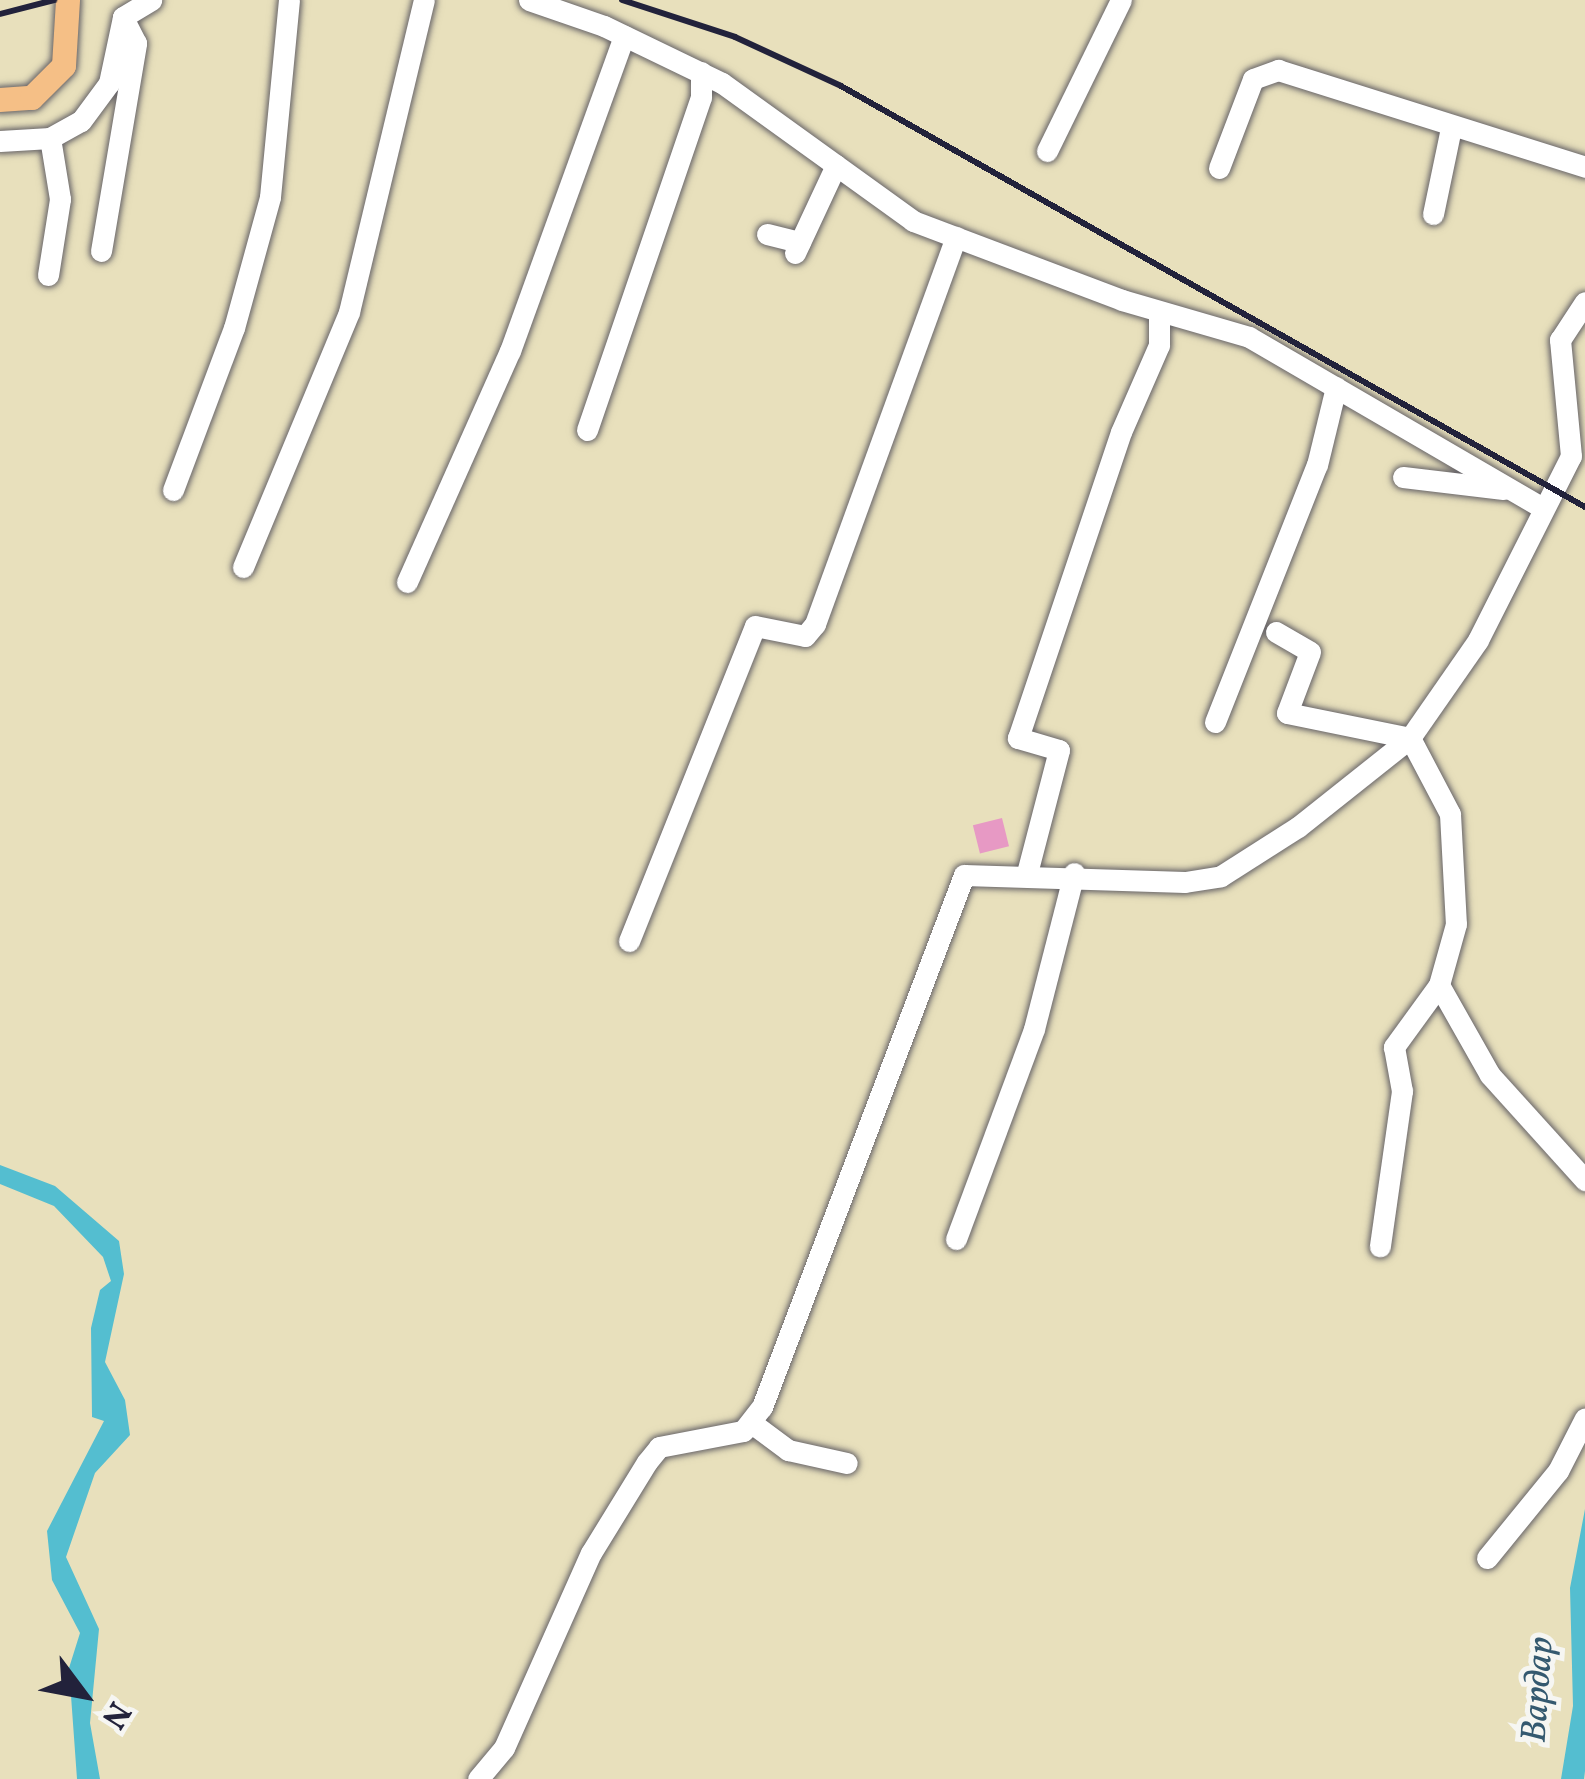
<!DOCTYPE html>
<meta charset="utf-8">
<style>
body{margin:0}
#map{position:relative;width:1585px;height:1779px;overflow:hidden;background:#e8e0bc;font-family:Vollkorn,serif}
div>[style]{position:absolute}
.water>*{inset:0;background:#54bed0}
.building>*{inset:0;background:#e799c4;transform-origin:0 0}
.roads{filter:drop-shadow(0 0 3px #676468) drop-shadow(0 0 3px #676468)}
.minor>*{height:21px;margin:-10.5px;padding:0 10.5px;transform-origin:10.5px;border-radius:10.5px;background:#fff}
.major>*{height:24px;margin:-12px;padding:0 12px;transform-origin:12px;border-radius:12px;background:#f5bf86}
.rail>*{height:6px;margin:-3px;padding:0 3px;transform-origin:3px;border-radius:3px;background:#22223b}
span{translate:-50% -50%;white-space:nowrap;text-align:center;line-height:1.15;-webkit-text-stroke:10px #f6f6f2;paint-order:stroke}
.water-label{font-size:36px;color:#34596f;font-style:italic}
.north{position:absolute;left:24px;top:1635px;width:120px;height:120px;-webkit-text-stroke:9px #f6f6f2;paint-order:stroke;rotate:122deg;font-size:33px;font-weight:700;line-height:48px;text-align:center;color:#22223b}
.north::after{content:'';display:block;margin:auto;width:42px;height:54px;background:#22223b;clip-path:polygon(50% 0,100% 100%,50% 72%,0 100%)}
</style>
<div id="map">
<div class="water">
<i style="clip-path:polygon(0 1165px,55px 1186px,119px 1241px,124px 1274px,105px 1362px,125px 1400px,130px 1435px,95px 1473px,66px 1557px,99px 1629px,90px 1723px,100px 1779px,77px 1779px,69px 1668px,80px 1633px,52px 1580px,47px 1531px,104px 1421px,92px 1417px,91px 1328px,100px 1290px,111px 1281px,103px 1257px,54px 1206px,0 1184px)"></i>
<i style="clip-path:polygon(1585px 1509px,1585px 1771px,1584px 1779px,1561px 1779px,1573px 1706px,1570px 1588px)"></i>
</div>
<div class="building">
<i style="left:1002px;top:818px;width:29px;height:30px;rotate:76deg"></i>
</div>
<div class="roads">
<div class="minor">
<i style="left:529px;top:0;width:79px;rotate:19.1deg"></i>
<i style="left:604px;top:26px;width:131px;rotate:25.8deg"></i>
<i style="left:722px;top:83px;width:236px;rotate:35.8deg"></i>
<i style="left:913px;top:221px;width:223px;rotate:20.7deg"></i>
<i style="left:1122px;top:300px;width:132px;rotate:16.2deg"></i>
<i style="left:1249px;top:337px;width:340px;rotate:30.2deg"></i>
<i style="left:0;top:141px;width:50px;rotate:-3.4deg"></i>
<i style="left:50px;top:138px;width:35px;rotate:-29deg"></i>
<i style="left:81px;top:121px;width:47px;rotate:-53.6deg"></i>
<i style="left:109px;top:83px;width:67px;rotate:-78deg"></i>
<i style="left:123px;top:17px;width:33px;rotate:-31deg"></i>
<i style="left:1047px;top:151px;width:168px;rotate:-63.9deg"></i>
<i style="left:1219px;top:168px;width:95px;rotate:-69.1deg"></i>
<i style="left:1253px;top:79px;width:27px;rotate:-20deg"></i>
<i style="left:1278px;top:70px;width:322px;rotate:17.5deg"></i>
<i style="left:1433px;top:214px;width:88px;rotate:-78.2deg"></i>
<i style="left:767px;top:234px;width:34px;rotate:14deg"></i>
<i style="left:101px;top:251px;width:211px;rotate:-80.4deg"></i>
<i style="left:136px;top:43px;width:29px;rotate:-117deg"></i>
<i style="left:795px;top:253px;width:97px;rotate:-65deg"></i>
<i style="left:48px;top:275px;width:77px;rotate:-81deg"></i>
<i style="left:60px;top:199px;width:62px;rotate:-99.3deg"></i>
<i style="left:587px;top:430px;width:352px;rotate:-71.1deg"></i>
<i style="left:701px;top:97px;width:25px;rotate:-90deg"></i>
<i style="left:1403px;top:477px;width:101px;rotate:6.8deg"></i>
<i style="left:173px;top:490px;width:173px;rotate:-69.4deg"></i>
<i style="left:234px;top:328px;width:136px;rotate:-74.6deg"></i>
<i style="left:270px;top:197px;width:198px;rotate:-84.5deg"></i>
<i style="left:243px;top:567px;width:276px;rotate:-67.4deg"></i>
<i style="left:349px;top:312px;width:321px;rotate:-76.5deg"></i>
<i style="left:407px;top:582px;width:253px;rotate:-66deg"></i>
<i style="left:510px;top:351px;width:335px;rotate:-70.1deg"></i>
<i style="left:1276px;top:632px;width:39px;rotate:30deg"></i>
<i style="left:1310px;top:652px;width:65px;rotate:110.7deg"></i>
<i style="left:1287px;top:713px;width:126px;rotate:11.5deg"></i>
<i style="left:1410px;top:738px;width:86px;rotate:62.2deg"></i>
<i style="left:1450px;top:814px;width:110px;rotate:86.9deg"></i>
<i style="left:1456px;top:924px;width:63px;rotate:105.6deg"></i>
<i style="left:1439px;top:985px;width:77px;rotate:126deg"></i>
<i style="left:1394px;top:1047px;width:45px;rotate:79.7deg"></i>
<i style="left:1402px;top:1091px;width:157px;rotate:98.1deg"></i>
<i style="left:1215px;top:722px;width:277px;rotate:-68.4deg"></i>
<i style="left:1317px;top:465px;width:80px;rotate:-76.3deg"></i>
<i style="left:1027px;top:873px;width:127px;rotate:-75.4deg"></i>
<i style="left:1059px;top:750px;width:43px;rotate:-163.7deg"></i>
<i style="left:1018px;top:738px;width:323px;rotate:-71.4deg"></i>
<i style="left:1121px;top:432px;width:95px;rotate:-66.4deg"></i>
<i style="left:1159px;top:345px;width:33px;rotate:-90deg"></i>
<i style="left:629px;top:941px;width:339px;rotate:-68.2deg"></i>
<i style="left:755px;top:626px;width:51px;rotate:11.3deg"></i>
<i style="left:805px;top:636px;width:16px;rotate:-50deg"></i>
<i style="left:815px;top:624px;width:412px;rotate:-70deg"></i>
<i style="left:1439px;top:985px;width:103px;rotate:60.5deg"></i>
<i style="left:1490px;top:1075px;width:142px;rotate:47.9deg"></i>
<i style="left:956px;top:1239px;width:224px;rotate:-69.6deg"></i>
<i style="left:1034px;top:1029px;width:161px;rotate:-75.6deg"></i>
<i style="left:753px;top:1424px;width:44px;rotate:36.6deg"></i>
<i style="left:788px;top:1450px;width:60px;rotate:12.4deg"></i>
<i style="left:1487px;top:1558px;width:112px;rotate:-50.8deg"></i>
<i style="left:1558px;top:1471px;width:59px;rotate:-63deg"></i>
<i style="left:478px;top:1779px;width:40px;rotate:-50deg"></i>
<i style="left:504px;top:1748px;width:214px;rotate:-66deg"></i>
<i style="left:591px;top:1553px;width:107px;rotate:-58.4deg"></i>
<i style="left:647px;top:1462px;width:19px;rotate:-51deg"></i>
<i style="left:659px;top:1447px;width:86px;rotate:-10.8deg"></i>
<i style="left:743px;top:1431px;width:31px;rotate:-52deg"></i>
<i style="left:762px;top:1407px;width:569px;rotate:-69.21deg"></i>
<i style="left:964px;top:875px;width:221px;rotate:1.8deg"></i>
<i style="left:1185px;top:882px;width:36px;rotate:-9deg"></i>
<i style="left:1221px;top:876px;width:91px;rotate:-32.5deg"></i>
<i style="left:1298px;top:827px;width:143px;rotate:-38.5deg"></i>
<i style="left:1410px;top:738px;width:119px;rotate:-55.2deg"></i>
<i style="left:1478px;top:640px;width:206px;rotate:-63.2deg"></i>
<i style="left:1571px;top:456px;width:117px;rotate:-95.4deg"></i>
<i style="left:1560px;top:340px;width:45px;rotate:-56.7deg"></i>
</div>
<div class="major">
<i style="left:0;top:100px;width:32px;rotate:-4deg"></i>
<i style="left:32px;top:98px;width:45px;rotate:-45deg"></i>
<i style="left:64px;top:66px;width:66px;rotate:-86.5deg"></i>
</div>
</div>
<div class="rail">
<i style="left:622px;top:0;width:119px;rotate:18.1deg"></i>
<i style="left:735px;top:37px;width:117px;rotate:24.8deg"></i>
<i style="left:841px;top:86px;width:855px;rotate:29.5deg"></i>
<i style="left:0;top:14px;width:56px;rotate:-14.5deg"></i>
</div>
<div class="water-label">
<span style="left:1540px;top:1690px;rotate:-86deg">Вардар</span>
</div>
<div class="north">N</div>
</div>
